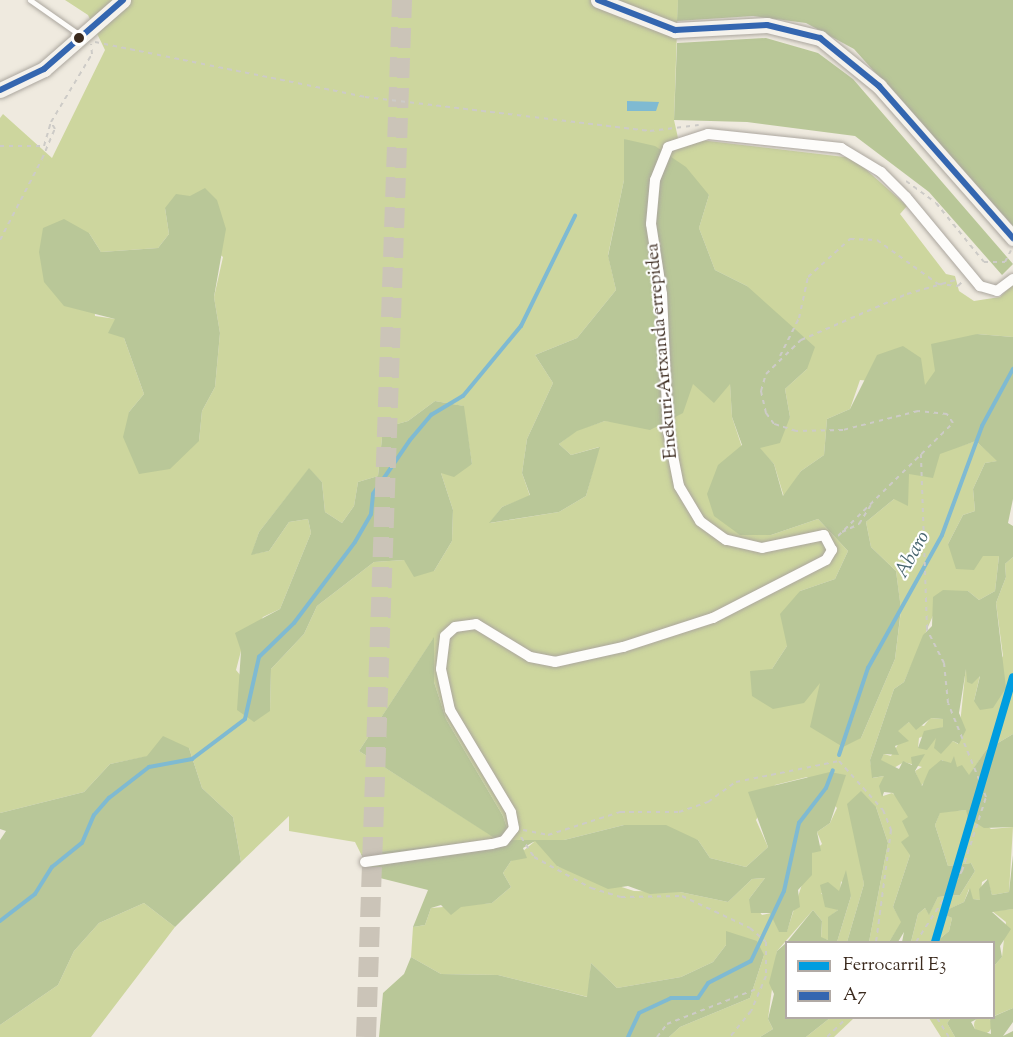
<!DOCTYPE html>
<style>
body{margin:0}
#map{position:relative;width:1013px;height:1037px;overflow:hidden;background:#efeadf;font-family:"Sorts Mill Goudy",serif}
div>[style]{position:absolute}
.green>*{inset:0;background:#cdd69e}
.round{border-radius:50%}
.forest>*{inset:0;background:#b9c798}
.water>*{inset:0;background:#7fbad2}
.stream>*{height:4px;margin:-2px;padding:0 2px;transform-origin:2px;border-radius:2px;background:#7fbad2}
.highway-tunnel>*{height:20px;margin-top:-10px;transform-origin:0;background:repeating-linear-gradient(90deg,#cbc4b8 0 20px,transparent 0 30px)}
.path>*{height:2px;margin-top:-1px;transform-origin:0;background:repeating-linear-gradient(90deg,#cdcbc7 0 4.5px,transparent 0 9px)}
.roads{filter:drop-shadow(0 0 2px #aba69e) drop-shadow(0 0 2px #aba69e)}
.lane>*{height:5px;margin:-2.5px;padding:0 2.5px;transform-origin:2.5px;border-radius:2.5px;background:#fdfcfa}
.street>*{height:10px;margin:-5px;padding:0 5px;transform-origin:5px;border-radius:5px;background:#fdfcfa}
.secondary>*{height:15px;margin:-7.5px;padding:0 7.5px;transform-origin:7.5px;border-radius:7.5px;background:#f5f2ec}
.bus-1>*{height:6px;margin:-3px;padding:0 3px;transform-origin:3px;border-radius:3px;background:#3466b0}
.rail-1>*{height:8px;margin:-4px;padding:0 4px;transform-origin:4px;border-radius:4px;background:#009de0}
.dots>*{width:16px;height:16px;translate:-50% -50%;box-sizing:border-box;border:3px solid #fff;border-radius:50%}
span{translate:-50% -50%;white-space:nowrap;text-align:center;line-height:1.15;-webkit-text-stroke:4.5px #fff;paint-order:stroke}
.street-label{font-size:18px;color:#3b2a1e}
.water-label{font-size:20px;color:#44626c;font-style:italic}
.legend{position:absolute;left:785px;top:941px;width:210px;height:78px;box-sizing:border-box;background:#fff;border:2px solid #b1aaa5;margin:0;padding:8px 10px;list-style:none;font-size:18px;color:#3b2a1e}
.legend li{display:flex;align-items:center;gap:12px;height:30px}
.legend b{width:30px;border:2px solid #b1aaa5}
</style>
<div id="map">
<div class="green">
<i style="clip-path:polygon(evenodd,65px 0,678px 0,674px 120px,680px 147px,700px 140px,853px 158px,907px 206px,900px 214px,946px 274px,955px 276px,959px 291px,974px 301px,1000px 297px,1013px 284px,1013px 337px,977px 334px,925px 386px,860px 380px,850px 409px,827px 419px,824px 455px,801px 471px,784px 497px,774px 464px,759px 448px,790px 417px,785px 389px,807px 369px,747px 286px,715px 270px,699px 228px,709px 195px,624px 139px,624px 180px,608px 255px,616px 290px,577px 338px,535px 355px,553px 383px,527px 439px,522px 473px,530px 496px,502px 507px,490px 523px,559px 512px,586px 496px,599px 447px,571px 455px,559px 444px,577px 430px,605px 421px,636px 423px,693px 383px,730px 383px,732px 417px,771px 535px,818px 519px,848px 551px,835px 579px,800px 591px,787px 646px,772px 669px,821px 681px,861px 738px,895px 659px,901px 610px,896px 571px,871px 547px,866px 522px,894px 499px,909px 474px,939px 453px,976px 441px,998px 461px,985px 463px,973px 489px,975px 511px,963px 515px,948px 544px,999px 556px,995px 591px,979px 600px,968px 591px,952px 594px,935px 611px,904px 682px,894px 689px,870px 760px,873px 778px,884px 776px,883px 796px,892px 793px,901px 800px,909px 817px,910px 855px,893px 907px,902px 922px,889px 942px,869px 942px,888px 843px,876px 807px,856px 832px,864px 884px,847px 942px,837px 942px,851px 896px,841px 881px,840px 892px,821px 893px,838px 910px,829px 917px,828px 940px,821px 938px,822px 921px,813px 910px,777px 951px,768px 1019px,773px 1029px,760px 1037px,669px 1037px,680px 1027px,750px 998px,764px 955px,726px 945px,713px 962px,681px 977px,617px 988px,591px 963px,588px 997px,498px 975px,441px 974px,411px 957px,413px 927px,425px 925px,431px 908px,492px 903px,511px 887px,503px 873px,511px 861px,534px 842px,497px 840px,361px 854px,355px 842px,289px 831px,289px 816px,241px 862px,233px 817px,202px 788px,189px 748px,110px 764px,84px 792px,0 813px,0 118px,3px 114px,52px 158px,105px 50px,88px 15px,65px 0,165px 208px,223px 257px,214px 297px,220px 333px,215px 387px,202px 411px,199px 441px,129px 412px,144px 394px,124px 338px,116px 319px,95px 316px,89px 233px,101px 252px,158px 248px,169px 234px,165px 208px,65px 0,435px 401px,463px 406px,472px 464px,441px 473px,453px 510px,452px 541px,434px 571px,404px 560px,374px 562px,317px 606px,304px 634px,271px 669px,270px 711px,236px 670px,241px 651px,263px 617px,280px 609px,311px 533px,308px 519px,289px 522px,269px 551px,252px 554px,259px 532px,309px 469px,322px 482px,325px 512px,342px 523px,354px 506px,358px 482px,378px 476px,383px 428px,408px 421px,435px 401px,65px 0,433px 639px,434px 682px,446px 719px,503px 816px,507px 828px,497px 839px,359px 751px,433px 639px,65px 0,807px 777px,837px 808px,830px 823px,817px 832px,822px 844px,812px 853px,787px 931px,779px 931px,771px 913px,762px 915px,749px 899px,765px 878px,752px 879px,728px 902px,680px 892px,634px 891px,557px 866px,564px 840px,624px 825px,698px 840px,710px 858px,746px 867px,768px 847px,756px 820px,775px 785px,807px 777px)"></i>
<i style="clip-path:polygon(1013px 557px,1013px 734px,986px 750px,969px 776px,942px 760px,921px 786px,915px 771px,922px 767px,904px 762px,892px 769px,880px 761px,884px 754px,891px 756px,902px 738px,897px 731px,909px 722px,924px 726px,930px 718px,943px 719px,943px 727px,919px 738px,918px 748px,937px 736px,946px 747px,953px 741px,958px 744px,966px 666px,980px 675px,974px 701px,1003px 656px,996px 603px,1006px 577px,1005px 564px)"></i>
<i style="clip-path:polygon(966px 810px,991px 829px,1013px 827px,1009px 892px,992px 895px,987px 879px,982px 882px,980px 900px,972px 899px,969px 889px,964px 902px,941px 913px,952px 918px,949px 931px,936px 942px,911px 942px,918px 914px,925px 908px,929px 914px,938px 897px,960px 895px,975px 871px,971px 863px,948px 866px,935px 825px,940px 812px)"></i>
<i style="clip-path:polygon(144px 903px,175px 927px,91px 1037px,0 1037px,0 1025px,58px 985px,74px 951px,99px 923px)"></i>
<i style="clip-path:polygon(1013px 909px,1013px 1008px,994px 1016px,994px 966px,1002px 957px,1006px 922px,992px 911px)"></i>
<i class="round" style="left:974px;top:1016px;width:18px;height:18px"></i>
<i style="clip-path:polygon(830px 1018px,854px 1018px,834px 1037px,806px 1037px)"></i>
<i style="clip-path:polygon(929px 1018px,951px 1018px,947px 1023px,955px 1037px,941px 1037px)"></i>
</div>
<div class="forest">
<i style="clip-path:polygon(678px 0,1013px 0,1013px 226px,854px 49px,806px 23px,753px 16px,677px 21px)"></i>
<i style="clip-path:polygon(766px 38px,818px 53px,853px 79px,1013px 264px,1002px 275px,929px 192px,855px 136px,747px 122px,674px 120px,677px 43px)"></i>
<i style="clip-path:polygon(624px 139px,655px 146px,686px 167px,709px 195px,699px 228px,715px 270px,747px 286px,815px 347px,807px 369px,785px 389px,790px 417px,780px 443px,760px 448px,774px 464px,783px 496px,801px 471px,824px 455px,827px 419px,850px 409px,877px 355px,903px 346px,921px 358px,925px 385px,935px 371px,931px 344px,977px 334px,1013px 337px,1013px 499px,1008px 523px,1013px 526px,1013px 557px,1005px 564px,1006px 577px,996px 603px,1006px 688px,993px 708px,980px 710px,974px 701px,980px 676px,972px 684px,967px 682px,966px 669px,959px 713px,966px 730px,959px 744px,953px 741px,941px 754px,934px 748px,936px 738px,927px 750px,918px 748px,924px 731px,943px 727px,943px 719px,931px 718px,916px 730px,909px 722px,898px 731px,909px 741px,895px 746px,899px 755px,884px 754px,881px 760px,899px 769px,903px 761px,912px 765px,911px 757px,925px 754px,915px 771px,922px 786px,929px 770px,941px 760px,951px 763px,954px 756px,957px 767px,962px 765px,969px 775px,986px 750px,1013px 734px,1013px 827px,984px 828px,968px 818px,966px 810px,940px 813px,935px 825px,948px 866px,971px 863px,975px 871px,960px 895px,938px 897px,929px 915px,925px 908px,918px 914px,911px 942px,902px 942px,904px 932px,898px 942px,889px 942px,901px 922px,893px 907px,910px 855px,901px 842px,909px 836px,902px 821px,908px 817px,893px 793px,884px 792px,882px 797px,879px 786px,884px 776px,872px 778px,870px 760px,894px 689px,904px 682px,923px 635px,932px 626px,933px 597px,943px 590px,968px 591px,979px 600px,995px 591px,999px 556px,983px 556px,974px 570px,956px 569px,948px 544px,963px 515px,975px 511px,973px 489px,985px 463px,997px 461px,976px 441px,940px 454px,933px 478px,909px 474px,908px 506px,894px 499px,866px 522px,871px 547px,896px 571px,901px 609px,895px 659px,861px 738px,843px 747px,810px 727px,820px 683px,804px 703px,773px 709px,752px 696px,750px 671px,772px 669px,787px 646px,780px 614px,800px 591px,835px 579px,848px 551px,818px 519px,771px 535px,740px 535px,714px 516px,707px 494px,718px 465px,742px 445px,732px 417px,730px 384px,714px 403px,693px 384px,683px 413px,650px 430px,605px 421px,577px 431px,559px 444px,571px 455px,600px 447px,586px 496px,559px 512px,489px 523px,502px 507px,530px 495px,522px 473px,527px 439px,553px 383px,535px 355px,577px 338px,616px 290px,608px 256px,624px 180px)"></i>
<i style="clip-path:polygon(205px 188px,217px 200px,226px 229px,214px 297px,220px 333px,215px 387px,202px 411px,199px 441px,170px 469px,139px 474px,123px 437px,129px 412px,144px 394px,124px 338px,108px 333px,115px 319px,64px 306px,44px 282px,39px 252px,43px 228px,64px 219px,89px 233px,101px 252px,158px 248px,169px 234px,165px 208px,176px 194px,190px 196px)"></i>
<i style="clip-path:polygon(435px 401px,464px 406px,472px 464px,454px 477px,441px 473px,453px 510px,452px 541px,434px 571px,414px 577px,404px 560px,374px 562px,317px 606px,304px 634px,271px 669px,270px 711px,254px 722px,237px 710px,241px 651px,235px 633px,280px 609px,311px 533px,308px 519px,289px 522px,269px 551px,251px 555px,259px 532px,309px 468px,322px 482px,325px 512px,342px 523px,354px 506px,358px 482px,378px 476px,383px 428px,408px 421px)"></i>
<i style="clip-path:polygon(434px 637px,434px 682px,446px 719px,503px 816px,507px 828px,499px 840px,564px 840px,624px 825px,666px 825px,698px 840px,710px 858px,746px 867px,768px 847px,748px 792px,830px 772px,846px 775px,830px 823px,817px 832px,821px 851px,812px 853px,812px 875px,798px 890px,800px 907px,793px 911px,787px 932px,779px 932px,770px 913px,751px 913px,749px 899px,765px 878px,752px 879px,728px 902px,680px 892px,650px 894px,628px 886px,608px 889px,557px 866px,535px 841px,523px 848px,527px 858px,511px 861px,503px 873px,511px 887px,492px 903px,461px 907px,451px 915px,441px 905px,431px 908px,425px 925px,413px 927px,428px 890px,372px 876px,361px 854px,496px 839px,359px 751px)"></i>
<i style="clip-path:polygon(163px 736px,189px 748px,202px 788px,233px 817px,241px 862px,175px 927px,144px 903px,99px 923px,74px 951px,58px 985px,0 1025px,0 840px,6px 831px,0 829px,0 813px,84px 792px,110px 764px,147px 756px)"></i>
<i style="clip-path:polygon(861px 791px,876px 807px,888px 843px,869px 942px,847px 942px,864px 884px,847px 804px)"></i>
<i style="clip-path:polygon(1013px 855px,1013px 909px,992px 912px,1011px 929px,1000px 946px,1002px 957px,994px 966px,994px 942px,936px 942px,949px 931px,952px 918px,940px 913px,964px 902px,970px 888px,973px 899px,980px 900px,979px 889px,988px 879px,992px 895px,1009px 892px)"></i>
<i style="clip-path:polygon(846px 870px,851px 896px,837px 942px,787px 942px,813px 910px,822px 921px,821px 937px,828px 940px,828px 917px,838px 910px,825px 907px,820px 885px,828px 882px,839px 891px)"></i>
<i style="clip-path:polygon(726px 931px,757px 941px,764px 955px,750px 998px,680px 1027px,669px 1037px,379px 1037px,383px 993px,404px 974px,411px 957px,441px 974px,498px 975px,587px 997px,591px 963px,617px 988px,681px 977px,713px 962px,726px 945px)"></i>
<i style="clip-path:polygon(786px 943px,786px 1018px,830px 1018px,806px 1037px,760px 1037px,773px 1029px,768px 1019px,774px 994px,769px 983px,777px 951px)"></i>
<i style="clip-path:polygon(1013px 1008px,1013px 1022px,1003px 1036px,1013px 1031px,1013px 1037px,955px 1037px,947px 1023px,951px 1018px,979px 1018px,971px 1022px,975px 1029px,991px 1034px,990px 1018px)"></i>
</div>
<div class="water">
<i style="clip-path:polygon(627px 101px,659px 102px,656px 111px,627px 111px)"></i>
</div>
<div class="stream">
<i style="left:839px;top:755px;width:92px;rotate:-71.6deg"></i>
<i style="left:868px;top:668px;width:152px;rotate:-60.9deg"></i>
<i style="left:942px;top:535px;width:116px;rotate:-69.8deg"></i>
<i style="left:982px;top:426px;width:65px;rotate:-61.5deg"></i>
<i style="left:0;top:921px;width:44px;rotate:-37.6deg"></i>
<i style="left:35px;top:894px;width:32px;rotate:-58deg"></i>
<i style="left:52px;top:867px;width:38px;rotate:-39deg"></i>
<i style="left:82px;top:843px;width:30px;rotate:-67deg"></i>
<i style="left:94px;top:815px;width:23px;rotate:-49deg"></i>
<i style="left:109px;top:798px;width:51px;rotate:-37.8deg"></i>
<i style="left:149px;top:767px;width:44px;rotate:-10.5deg"></i>
<i style="left:192px;top:759px;width:66px;rotate:-37deg"></i>
<i style="left:245px;top:719px;width:64px;rotate:-77.3deg"></i>
<i style="left:259px;top:657px;width:49px;rotate:-44.2deg"></i>
<i style="left:294px;top:623px;width:101px;rotate:-53deg"></i>
<i style="left:355px;top:542px;width:32px;rotate:-60deg"></i>
<i style="left:371px;top:514px;width:20px;rotate:-84deg"></i>
<i style="left:373px;top:494px;width:65px;rotate:-55.6deg"></i>
<i style="left:410px;top:440px;width:33px;rotate:-50deg"></i>
<i style="left:431px;top:415px;width:37px;rotate:-31deg"></i>
<i style="left:463px;top:396px;width:91px;rotate:-50.4deg"></i>
<i style="left:521px;top:326px;width:123px;rotate:-63.9deg"></i>
<i style="left:628px;top:1037px;width:26px;rotate:-65deg"></i>
<i style="left:639px;top:1013px;width:35px;rotate:-25deg"></i>
<i style="left:671px;top:998px;width:27px"></i>
<i style="left:698px;top:998px;width:18px;rotate:-56deg"></i>
<i style="left:708px;top:983px;width:48px;rotate:-27.1deg"></i>
<i style="left:751px;top:961px;width:77px;rotate:-64.8deg"></i>
<i style="left:784px;top:891px;width:70px;rotate:-77.6deg"></i>
<i style="left:799px;top:823px;width:44px;rotate:-52.4deg"></i>
<i style="left:826px;top:788px;width:19px;rotate:-69deg"></i>
</div>
<div class="highway-tunnel">
<i style="left:366px;top:1037px;width:1038px;rotate:-88.01deg"></i>
</div>
<div class="path">
<i style="left:95px;top:42px;width:276px;rotate:11.5deg"></i>
<i style="left:365px;top:97px;width:287px;rotate:6.8deg"></i>
<i style="left:650px;top:131px;width:49px;rotate:-7deg"></i>
<i style="left:0;top:146px;width:44px"></i>
<i style="left:44px;top:146px;width:25px;rotate:-74deg"></i>
<i style="left:51px;top:122px;width:79px;rotate:-58.9deg"></i>
<i style="left:92px;top:54px;width:10px;rotate:-96deg"></i>
<i style="left:906px;top:181px;width:37px;rotate:36deg"></i>
<i style="left:936px;top:203px;width:76px;rotate:50.9deg"></i>
<i style="left:984px;top:262px;width:21px"></i>
<i style="left:1005px;top:262px;width:13px;rotate:-63deg"></i>
<i style="left:0;top:240px;width:91px;rotate:-62.6deg"></i>
<i style="left:42px;top:159px;width:33px;rotate:-67deg"></i>
<i style="left:55px;top:129px;width:8px;rotate:-120deg"></i>
<i style="left:780px;top:356px;width:42px;rotate:-63.4deg"></i>
<i style="left:799px;top:318px;width:42px;rotate:-77.6deg"></i>
<i style="left:808px;top:277px;width:57px;rotate:-42.1deg"></i>
<i style="left:850px;top:239px;width:27px;rotate:2deg"></i>
<i style="left:877px;top:240px;width:75px;rotate:35.8deg"></i>
<i style="left:938px;top:284px;width:20px;rotate:6deg"></i>
<i style="left:958px;top:286px;width:7px;rotate:-45deg"></i>
<i style="left:842px;top:532px;width:19px;rotate:-25deg"></i>
<i style="left:859px;top:524px;width:22px;rotate:-58deg"></i>
<i style="left:838px;top:536px;width:161px;rotate:-44.5deg"></i>
<i style="left:953px;top:423px;width:11px;rotate:-124deg"></i>
<i style="left:947px;top:414px;width:29px;rotate:-174deg"></i>
<i style="left:918px;top:411px;width:77px;rotate:165.8deg"></i>
<i style="left:843px;top:430px;width:47px;rotate:178.8deg"></i>
<i style="left:796px;top:431px;width:23px;rotate:-162deg"></i>
<i style="left:774px;top:424px;width:14px;rotate:-126deg"></i>
<i style="left:766px;top:413px;width:23px;rotate:-103deg"></i>
<i style="left:761px;top:391px;width:18px;rotate:-74deg"></i>
<i style="left:766px;top:374px;width:49px;rotate:-44.2deg"></i>
<i style="left:801px;top:340px;width:116px;rotate:-23.5deg"></i>
<i style="left:907px;top:294px;width:54px;rotate:-16.1deg"></i>
<i style="left:523px;top:830px;width:25px;rotate:11deg"></i>
<i style="left:548px;top:835px;width:76px;rotate:-17.7deg"></i>
<i style="left:620px;top:812px;width:59px"></i>
<i style="left:679px;top:812px;width:31px;rotate:-19deg"></i>
<i style="left:708px;top:802px;width:34px;rotate:-36deg"></i>
<i style="left:736px;top:782px;width:105px;rotate:-11.5deg"></i>
<i style="left:839px;top:761px;width:66px;rotate:48.1deg"></i>
<i style="left:883px;top:810px;width:22px;rotate:68deg"></i>
<i style="left:891px;top:830px;width:113px;rotate:97.6deg"></i>
<i style="left:521px;top:837px;width:24px;rotate:57deg"></i>
<i style="left:534px;top:857px;width:65px;rotate:28.5deg"></i>
<i style="left:591px;top:888px;width:31px;rotate:17deg"></i>
<i style="left:621px;top:897px;width:61px;rotate:-0.9deg"></i>
<i style="left:682px;top:896px;width:75px;rotate:25.2deg"></i>
<i style="left:750px;top:928px;width:21px;rotate:41deg"></i>
<i style="left:766px;top:942px;width:34px;rotate:90deg"></i>
<i style="left:766px;top:976px;width:38px;rotate:113deg"></i>
<i style="left:751px;top:1011px;width:33px;rotate:129deg"></i>
<i style="left:916px;top:942px;width:85px;rotate:-57.1deg"></i>
<i style="left:962px;top:871px;width:78px;rotate:-72deg"></i>
<i style="left:986px;top:797px;width:101px;rotate:-112deg"></i>
<i style="left:948px;top:703px;width:40px;rotate:-95.7deg"></i>
<i style="left:944px;top:663px;width:38px;rotate:-117deg"></i>
<i style="left:927px;top:629px;width:175px;rotate:-92deg"></i>
<i style="left:937px;top:1018px;width:22px;rotate:58deg"></i>
<i style="left:657px;top:1037px;width:16px;rotate:-52deg"></i>
<i style="left:667px;top:1024px;width:99px;rotate:-21.4deg"></i>
<i style="left:827px;top:1037px;width:28px;rotate:-44deg"></i>
</div>
<div class="roads">
<div class="lane">
<i style="left:30px;top:0;width:61px;rotate:35deg"></i>
</div>
<div class="street">
<i style="left:365px;top:862px;width:128px;rotate:-8.1deg"></i>
<i style="left:492px;top:844px;width:12px;rotate:-14deg"></i>
<i style="left:504px;top:841px;width:16px;rotate:-52deg"></i>
<i style="left:514px;top:828px;width:16px;rotate:-101deg"></i>
<i style="left:511px;top:812px;width:119px;rotate:-120.9deg"></i>
<i style="left:450px;top:710px;width:42px;rotate:-102.4deg"></i>
<i style="left:441px;top:669px;width:33px;rotate:-83deg"></i>
<i style="left:445px;top:636px;width:13px;rotate:-42deg"></i>
<i style="left:455px;top:627px;width:21px;rotate:-8deg"></i>
<i style="left:476px;top:624px;width:63px;rotate:31.4deg"></i>
<i style="left:530px;top:657px;width:25px;rotate:11deg"></i>
<i style="left:555px;top:662px;width:70px;rotate:-12.4deg"></i>
<i style="left:623px;top:647px;width:95px;rotate:-17.9deg"></i>
<i style="left:713px;top:618px;width:127px;rotate:-27.2deg"></i>
<i style="left:826px;top:560px;width:12px;rotate:-59deg"></i>
<i style="left:832px;top:550px;width:17px;rotate:-118deg"></i>
<i style="left:824px;top:535px;width:63px;rotate:168.2deg"></i>
<i style="left:762px;top:548px;width:37px;rotate:-167deg"></i>
<i style="left:726px;top:540px;width:32px;rotate:-144deg"></i>
<i style="left:700px;top:521px;width:41px;rotate:-121deg"></i>
<i style="left:679px;top:486px;width:56px;rotate:-101.3deg"></i>
<i style="left:668px;top:431px;width:137px;rotate:-92.5deg"></i>
<i style="left:662px;top:294px;width:71px;rotate:-98.9deg"></i>
<i style="left:651px;top:224px;width:44px;rotate:-84.8deg"></i>
<i style="left:655px;top:180px;width:35px;rotate:-68deg"></i>
<i style="left:668px;top:147px;width:42px;rotate:-18deg"></i>
<i style="left:708px;top:134px;width:134px;rotate:6deg"></i>
<i style="left:841px;top:148px;width:47px;rotate:31deg"></i>
<i style="left:881px;top:172px;width:35px;rotate:45deg"></i>
<i style="left:906px;top:197px;width:116px;rotate:50.3deg"></i>
<i style="left:980px;top:286px;width:18px;rotate:16deg"></i>
<i style="left:997px;top:291px;width:20px;rotate:-37deg"></i>
</div>
<div class="secondary">
<i style="left:598px;top:0;width:83px;rotate:21.3deg"></i>
<i style="left:675px;top:30px;width:92px;rotate:-3.1deg"></i>
<i style="left:767px;top:25px;width:55px;rotate:13.8deg"></i>
<i style="left:820px;top:38px;width:76px;rotate:39.1deg"></i>
<i style="left:879px;top:86px;width:203px;rotate:48.6deg"></i>
<i style="left:0;top:90px;width:49px;rotate:-25.5deg"></i>
<i style="left:44px;top:69px;width:105px;rotate:-41.1deg"></i>
</div>
</div>
<div class="bus-1">
<i style="left:598px;top:0;width:83px;rotate:21.3deg"></i>
<i style="left:675px;top:30px;width:92px;rotate:-3.1deg"></i>
<i style="left:767px;top:25px;width:55px;rotate:13.8deg"></i>
<i style="left:820px;top:38px;width:76px;rotate:39.1deg"></i>
<i style="left:879px;top:86px;width:203px;rotate:48.6deg"></i>
<i style="left:0;top:90px;width:49px;rotate:-25.5deg"></i>
<i style="left:44px;top:69px;width:105px;rotate:-41.1deg"></i>
</div>
<div class="rail-1">
<i style="left:935px;top:942px;width:276px;rotate:-73.6deg"></i>
</div>
<div class="dots">
<i style="left:79px;top:38px;background:#3b2a1e"></i>
</div>
<div class="street-label">
<span style="left:663px;top:351px;rotate:-95deg">Enekuri-Artxanda errepidea</span>
</div>
<div class="water-label">
<span style="left:913px;top:555px;rotate:-61deg">Abaro</span>
</div>
<ul class="legend">
<li><b style="height:8px;background:#009de0"></b>Ferrocarril E3</li>
<li><b style="height:8px;background:#3466b0"></b>A7</li>
</ul>
</div>
